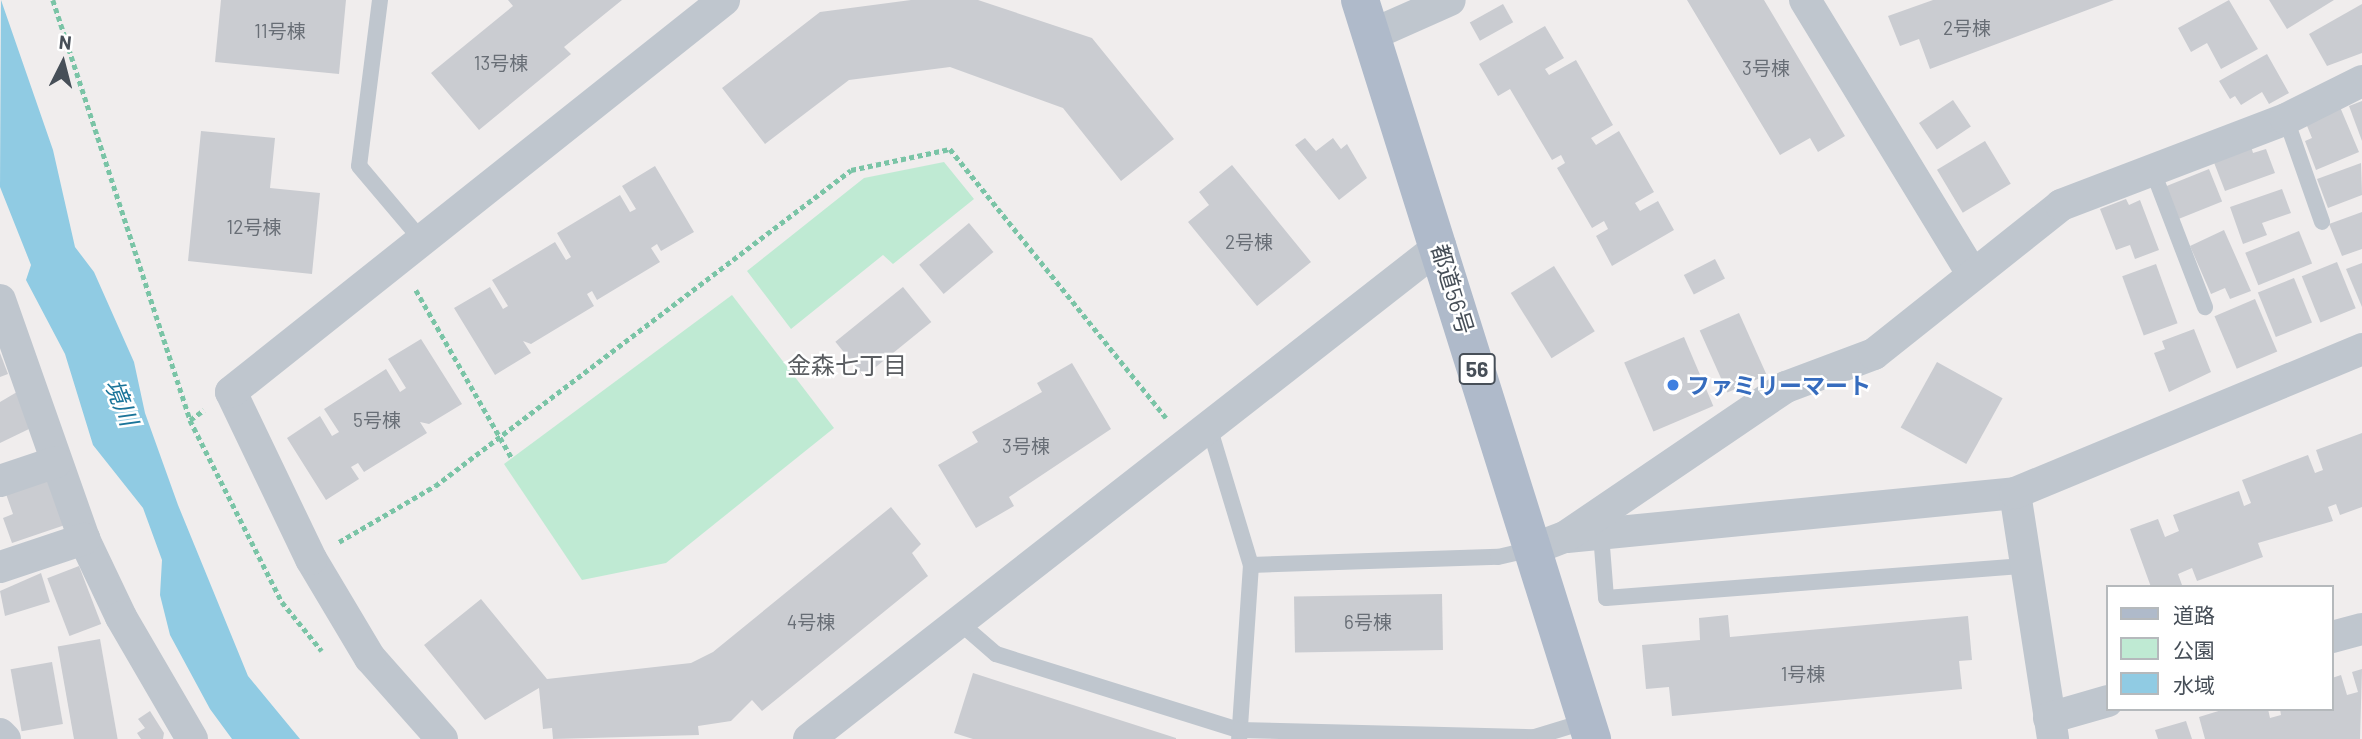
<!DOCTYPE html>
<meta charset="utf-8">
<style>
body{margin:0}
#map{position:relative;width:2362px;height:739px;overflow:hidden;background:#f0eded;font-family:Barlow,"Noto Sans JP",sans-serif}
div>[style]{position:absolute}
.green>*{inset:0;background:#bfead3}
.water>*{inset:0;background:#90cbe3}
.building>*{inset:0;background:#caccd1;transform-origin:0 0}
.path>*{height:4.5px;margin-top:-2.25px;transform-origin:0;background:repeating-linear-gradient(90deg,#7ac4a6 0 5px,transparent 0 8.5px)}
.service>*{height:16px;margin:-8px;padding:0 8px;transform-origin:8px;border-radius:8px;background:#bfc6ce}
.minor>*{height:32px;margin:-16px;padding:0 16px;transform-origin:16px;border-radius:16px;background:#bfc6ce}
.primary>*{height:38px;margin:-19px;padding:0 19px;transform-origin:19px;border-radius:19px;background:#afbaca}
.dots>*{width:19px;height:19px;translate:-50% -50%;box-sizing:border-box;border:4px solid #fff;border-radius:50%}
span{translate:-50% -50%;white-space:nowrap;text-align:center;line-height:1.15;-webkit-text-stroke:5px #fff;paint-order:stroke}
.number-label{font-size:19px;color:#686e76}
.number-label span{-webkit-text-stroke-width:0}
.shield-label span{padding:2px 5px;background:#fff;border:2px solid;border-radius:5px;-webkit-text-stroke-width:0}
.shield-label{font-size:21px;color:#474f58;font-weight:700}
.street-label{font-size:23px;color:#474f58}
.shop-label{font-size:23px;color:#366cbe;font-weight:700}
.left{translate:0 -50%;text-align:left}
.neighbourhood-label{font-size:24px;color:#5a5d61}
.water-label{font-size:24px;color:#1a7499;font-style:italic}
.legend{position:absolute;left:2106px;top:585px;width:228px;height:126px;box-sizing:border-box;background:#fff;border:2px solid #b5b9bc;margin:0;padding:9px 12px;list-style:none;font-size:21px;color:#474f58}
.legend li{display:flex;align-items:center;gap:14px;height:35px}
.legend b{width:35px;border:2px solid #b5b9bc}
.north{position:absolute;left:28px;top:28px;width:70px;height:70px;-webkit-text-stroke:5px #fff;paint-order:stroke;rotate:6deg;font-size:19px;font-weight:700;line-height:28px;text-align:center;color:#474f58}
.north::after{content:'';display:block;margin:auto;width:24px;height:32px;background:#474f58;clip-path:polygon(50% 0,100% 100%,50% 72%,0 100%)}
</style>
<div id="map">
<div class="green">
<i style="clip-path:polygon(944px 162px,974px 199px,893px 264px,883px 255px,791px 329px,747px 271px,864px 178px)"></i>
<i style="clip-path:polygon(732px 295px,834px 428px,666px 563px,582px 580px,504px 464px)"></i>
</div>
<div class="water">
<i style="clip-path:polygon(1px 0,53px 150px,75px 247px,94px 272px,134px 362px,145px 413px,178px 505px,248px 676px,300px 739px,232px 739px,210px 709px,170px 635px,160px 595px,162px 560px,143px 508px,93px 445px,65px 354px,26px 280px,31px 265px,0 187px)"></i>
</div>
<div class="building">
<i style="clip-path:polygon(221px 0,346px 0,339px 74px,215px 62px)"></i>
<i style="clip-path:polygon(508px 0,622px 0,564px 47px,571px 54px,479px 130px,431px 73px,513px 6px)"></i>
<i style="clip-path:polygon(911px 0,978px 0,1092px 38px,1174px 139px,1121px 181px,1063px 108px,950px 67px,849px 80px,765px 144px,722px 88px,820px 12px)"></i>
<i style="clip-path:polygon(1687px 0,1764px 0,1845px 136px,1818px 152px,1810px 138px,1780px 155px)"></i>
<i style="clip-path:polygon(1933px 0,2114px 0,1930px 69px,1919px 39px,1900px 46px,1888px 16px)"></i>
<i style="clip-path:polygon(2229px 0,2258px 49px,2221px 69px,2207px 43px,2191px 52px,2178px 28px)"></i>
<i style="clip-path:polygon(2269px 0,2334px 0,2287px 29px)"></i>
<i style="left:1503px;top:4px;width:21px;height:38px;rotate:61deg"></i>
<i style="clip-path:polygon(2362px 4px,2362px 53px,2327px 66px,2309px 34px)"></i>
<i style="clip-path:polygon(1545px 26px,1564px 58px,1545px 69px,1549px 75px,1576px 60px,1613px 125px,1591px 138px,1596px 145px,1619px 131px,1654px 192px,1635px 203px,1640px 211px,1658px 201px,1674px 230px,1612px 266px,1596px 236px,1608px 229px,1604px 221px,1592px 228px,1557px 168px,1565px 163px,1561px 155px,1552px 160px,1510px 89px,1498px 96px,1479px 64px)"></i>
<i style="clip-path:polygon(2267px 54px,2289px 93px,2269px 104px,2262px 92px,2241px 105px,2235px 96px,2230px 99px,2219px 81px)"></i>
<i style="left:1953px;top:100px;width:32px;height:41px;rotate:56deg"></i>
<i style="clip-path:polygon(2362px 101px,2362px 141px,2349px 106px)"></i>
<i style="clip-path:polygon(2340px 107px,2359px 152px,2316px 170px,2305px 141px,2312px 138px,2305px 121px)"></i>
<i style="clip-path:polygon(201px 131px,275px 138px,270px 188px,320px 193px,312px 274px,188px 261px)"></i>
<i style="clip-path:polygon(1305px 138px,1316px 151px,1333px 138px,1341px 149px,1347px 144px,1367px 178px,1339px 200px,1295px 145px)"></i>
<i style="left:1985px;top:141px;width:50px;height:56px;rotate:59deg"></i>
<i style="clip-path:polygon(2251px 146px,2253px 153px,2266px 149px,2275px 173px,2225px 191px,2213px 160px)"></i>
<i style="clip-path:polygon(2361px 163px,2362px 195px,2328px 208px,2317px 179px)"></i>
<i style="clip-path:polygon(1232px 165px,1311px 262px,1257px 306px,1188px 222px,1209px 205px,1199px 192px)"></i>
<i style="clip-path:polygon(655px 166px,694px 232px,661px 251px,657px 244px,651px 248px,660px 262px,597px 300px,592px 291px,587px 294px,594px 306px,531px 344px,523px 341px,531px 353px,495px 375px,454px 308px,490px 287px,503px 309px,508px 306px,492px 280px,555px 242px,566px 260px,571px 257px,557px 233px,620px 195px,630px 212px,636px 209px,622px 186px)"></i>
<i style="left:2209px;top:169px;width:35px;height:47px;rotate:68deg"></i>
<i style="clip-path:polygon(2282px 189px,2291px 213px,2262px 223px,2267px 235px,2243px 244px,2230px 207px)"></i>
<i style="clip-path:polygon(2126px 199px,2129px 205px,2140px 200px,2159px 250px,2135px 259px,2130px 245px,2116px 250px,2100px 209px)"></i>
<i style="clip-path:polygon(2362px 212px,2362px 249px,2342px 256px,2329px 224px)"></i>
<i style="left:969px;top:223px;width:38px;height:65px;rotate:50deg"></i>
<i style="clip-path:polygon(2224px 230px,2251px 291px,2230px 299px,2225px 288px,2211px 294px,2190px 246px)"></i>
<i style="left:2299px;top:231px;width:35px;height:58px;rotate:68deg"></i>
<i style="left:1715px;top:259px;width:22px;height:35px;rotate:63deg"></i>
<i style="left:2337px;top:262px;width:50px;height:38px;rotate:68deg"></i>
<i style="clip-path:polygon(2362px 263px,2362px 307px,2346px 269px)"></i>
<i style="left:2156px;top:264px;width:63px;height:36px;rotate:70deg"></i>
<i style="left:1554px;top:266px;width:77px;height:51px;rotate:58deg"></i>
<i style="left:2294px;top:278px;width:48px;height:39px;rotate:68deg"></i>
<i style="left:903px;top:287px;width:45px;height:87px;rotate:51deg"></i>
<i style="left:2255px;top:299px;width:57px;height:44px;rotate:67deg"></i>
<i style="left:1739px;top:313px;width:68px;height:43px;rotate:66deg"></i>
<i style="clip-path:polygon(2194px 329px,2211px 372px,2169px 392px,2154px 353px,2165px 349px,2162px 341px)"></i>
<i style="left:1684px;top:337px;width:75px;height:65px;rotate:67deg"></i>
<i style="clip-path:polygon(421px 339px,462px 404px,429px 424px,420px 422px,427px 433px,364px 472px,358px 463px,351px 467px,359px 479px,326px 500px,287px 438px,320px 416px,332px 436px,339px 432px,324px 409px,386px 369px,400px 392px,406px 388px,388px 359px)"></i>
<i style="clip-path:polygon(0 353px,8px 374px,0 377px)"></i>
<i style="left:1937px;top:362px;width:75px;height:75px;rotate:29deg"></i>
<i style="clip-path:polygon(1072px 363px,1111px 429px,1009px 497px,1014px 506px,976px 528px,938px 465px,978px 442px,972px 432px,1042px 392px,1037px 383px)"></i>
<i style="clip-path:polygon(17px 392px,29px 429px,0 443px,0 402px)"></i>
<i style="clip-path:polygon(2362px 433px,2362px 507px,2340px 515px,2336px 504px,2328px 507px,2333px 521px,2258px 543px,2263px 557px,2197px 581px,2192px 568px,2178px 574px,2182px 585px,2151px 587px,2130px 529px,2158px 519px,2165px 537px,2179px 531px,2173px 515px,2239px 491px,2244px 506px,2251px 503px,2242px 480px,2308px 455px,2315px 473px,2323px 470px,2316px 450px)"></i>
<i style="clip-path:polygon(49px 479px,65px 525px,12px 543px,3px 518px,13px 514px,6px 494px)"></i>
<i style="clip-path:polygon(891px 507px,921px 544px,912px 553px,928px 576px,762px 711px,752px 700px,731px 721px,698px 726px,699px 735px,553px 739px,552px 728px,543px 729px,539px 688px,485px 720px,424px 645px,481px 599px,547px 679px,691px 663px,713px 652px)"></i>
<i style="left:79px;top:566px;width:62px;height:34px;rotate:69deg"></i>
<i style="clip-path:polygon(41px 573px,50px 602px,5px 616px,0 591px)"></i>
<i style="left:1442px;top:594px;width:56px;height:148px;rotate:89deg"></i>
<i style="clip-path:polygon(1728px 615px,1730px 637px,1968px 616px,1972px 660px,1959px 661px,1962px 689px,1672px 716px,1669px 687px,1646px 689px,1642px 645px,1700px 640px,1699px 618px)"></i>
<i style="left:100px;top:639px;width:102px;height:43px;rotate:80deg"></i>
<i style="left:52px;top:662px;width:63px;height:42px;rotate:80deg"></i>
<i style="clip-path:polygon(2362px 669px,2360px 739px,2205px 739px,2199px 717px,2225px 709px,2268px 709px,2270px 718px,2281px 715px,2280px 709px,2332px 709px,2332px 678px,2341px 675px,2347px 695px,2358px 692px,2352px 672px)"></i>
<i style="clip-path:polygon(973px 673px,1176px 738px,1176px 739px,973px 739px,954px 733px)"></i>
<i style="clip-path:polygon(150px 711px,164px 733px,163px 739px,141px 739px,137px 733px,145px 728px,138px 719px)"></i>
<i style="clip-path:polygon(2186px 721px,2192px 739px,2158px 739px,2155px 730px)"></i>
</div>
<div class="path">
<i style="left:53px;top:0;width:442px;rotate:71.9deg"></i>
<i style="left:190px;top:420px;width:204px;rotate:63.2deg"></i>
<i style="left:282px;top:602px;width:63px;rotate:50.8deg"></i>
<i style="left:416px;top:290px;width:193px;rotate:60.3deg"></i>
<i style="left:190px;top:420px;width:17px;rotate:-36deg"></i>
<i style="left:339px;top:542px;width:111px;rotate:-30.3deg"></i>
<i style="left:435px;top:486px;width:522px;rotate:-37.22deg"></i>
<i style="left:851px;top:170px;width:101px;rotate:-12deg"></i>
<i style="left:950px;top:149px;width:345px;rotate:51.2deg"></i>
</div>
<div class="service">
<i style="left:380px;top:0;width:167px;rotate:97.2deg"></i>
<i style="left:359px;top:166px;width:101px;rotate:49.8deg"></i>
<i style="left:2286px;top:119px;width:109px;rotate:70.7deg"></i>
<i style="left:2152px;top:169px;width:148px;rotate:69deg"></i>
<i style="left:1208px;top:423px;width:148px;rotate:73.2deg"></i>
<i style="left:1251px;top:565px;width:174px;rotate:93.9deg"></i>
<i style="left:1601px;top:534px;width:64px;rotate:85.5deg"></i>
<i style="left:1606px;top:598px;width:419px;rotate:-4.4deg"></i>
<i style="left:1251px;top:565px;width:247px;rotate:-1.9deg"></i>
<i style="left:1498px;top:557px;width:36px;rotate:-13deg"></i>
<i style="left:959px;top:622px;width:49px;rotate:40.9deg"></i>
<i style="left:996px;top:654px;width:255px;rotate:17.4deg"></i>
<i style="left:1239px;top:730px;width:296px;rotate:1.4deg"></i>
<i style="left:1535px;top:737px;width:54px;rotate:-17.1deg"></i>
</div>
<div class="minor">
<i style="left:1805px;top:0;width:321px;rotate:58.6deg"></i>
<i style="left:1371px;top:35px;width:86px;rotate:-23.9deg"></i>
<i style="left:0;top:300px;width:253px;rotate:70.6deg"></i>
<i style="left:84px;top:539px;width:86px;rotate:64.6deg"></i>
<i style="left:121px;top:617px;width:141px;rotate:59.8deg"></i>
<i style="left:0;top:481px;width:59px;rotate:-18.7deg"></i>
<i style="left:2015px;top:493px;width:249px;rotate:81.2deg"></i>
<i style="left:1567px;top:537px;width:450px;rotate:-5.6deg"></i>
<i style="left:2015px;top:493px;width:376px;rotate:-22.5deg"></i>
<i style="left:1533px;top:549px;width:34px;rotate:-21deg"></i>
<i style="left:1565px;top:537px;width:267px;rotate:-34.2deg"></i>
<i style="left:1786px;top:387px;width:94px;rotate:-20.6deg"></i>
<i style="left:1874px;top:354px;width:239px;rotate:-38.5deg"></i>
<i style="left:2061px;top:205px;width:241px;rotate:-20.9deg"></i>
<i style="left:2286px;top:119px;width:85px;rotate:-26.6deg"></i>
<i style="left:0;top:567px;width:89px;rotate:-18.4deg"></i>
<i style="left:2332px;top:637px;width:31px;rotate:-15deg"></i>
<i style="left:2049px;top:718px;width:61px;rotate:-16.1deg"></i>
<i style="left:0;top:734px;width:7px;rotate:45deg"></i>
<i style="left:442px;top:739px;width:108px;rotate:-131.6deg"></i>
<i style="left:370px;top:658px;width:115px;rotate:-120.8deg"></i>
<i style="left:311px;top:559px;width:185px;rotate:-115.6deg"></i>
<i style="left:231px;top:392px;width:630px;rotate:-38.49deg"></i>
<i style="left:809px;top:739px;width:801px;rotate:-38deg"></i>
</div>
<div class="primary">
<i style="left:1360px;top:0;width:775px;rotate:72.57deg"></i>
</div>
<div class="dots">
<i style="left:1673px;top:385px;background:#3f7fe0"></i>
</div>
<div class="number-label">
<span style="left:1967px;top:28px">2号棟</span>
<span style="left:280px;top:31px">11号棟</span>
<span style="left:501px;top:63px">13号棟</span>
<span style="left:1766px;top:68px">3号棟</span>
<span style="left:254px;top:227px">12号棟</span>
<span style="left:1249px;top:242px">2号棟</span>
<span style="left:377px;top:420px">5号棟</span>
<span style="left:1026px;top:446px">3号棟</span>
<span style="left:811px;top:622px">4号棟</span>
<span style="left:1368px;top:622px">6号棟</span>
<span style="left:1803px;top:674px">1号棟</span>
</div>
<div class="shield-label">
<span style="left:1477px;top:369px">56</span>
</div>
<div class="street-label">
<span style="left:1453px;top:289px;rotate:73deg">都道56号</span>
</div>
<div class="shop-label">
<span class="left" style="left:1687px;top:385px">ファミリーマート</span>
</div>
<div class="neighbourhood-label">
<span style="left:847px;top:365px">金森七丁目</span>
</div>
<div class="water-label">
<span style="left:122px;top:402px;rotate:68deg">境川</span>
</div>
<ul class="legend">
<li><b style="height:9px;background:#afbaca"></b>道路</li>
<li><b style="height:19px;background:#bfead3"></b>公園</li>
<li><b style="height:19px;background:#90cbe3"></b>水域</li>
</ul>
<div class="north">N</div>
</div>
